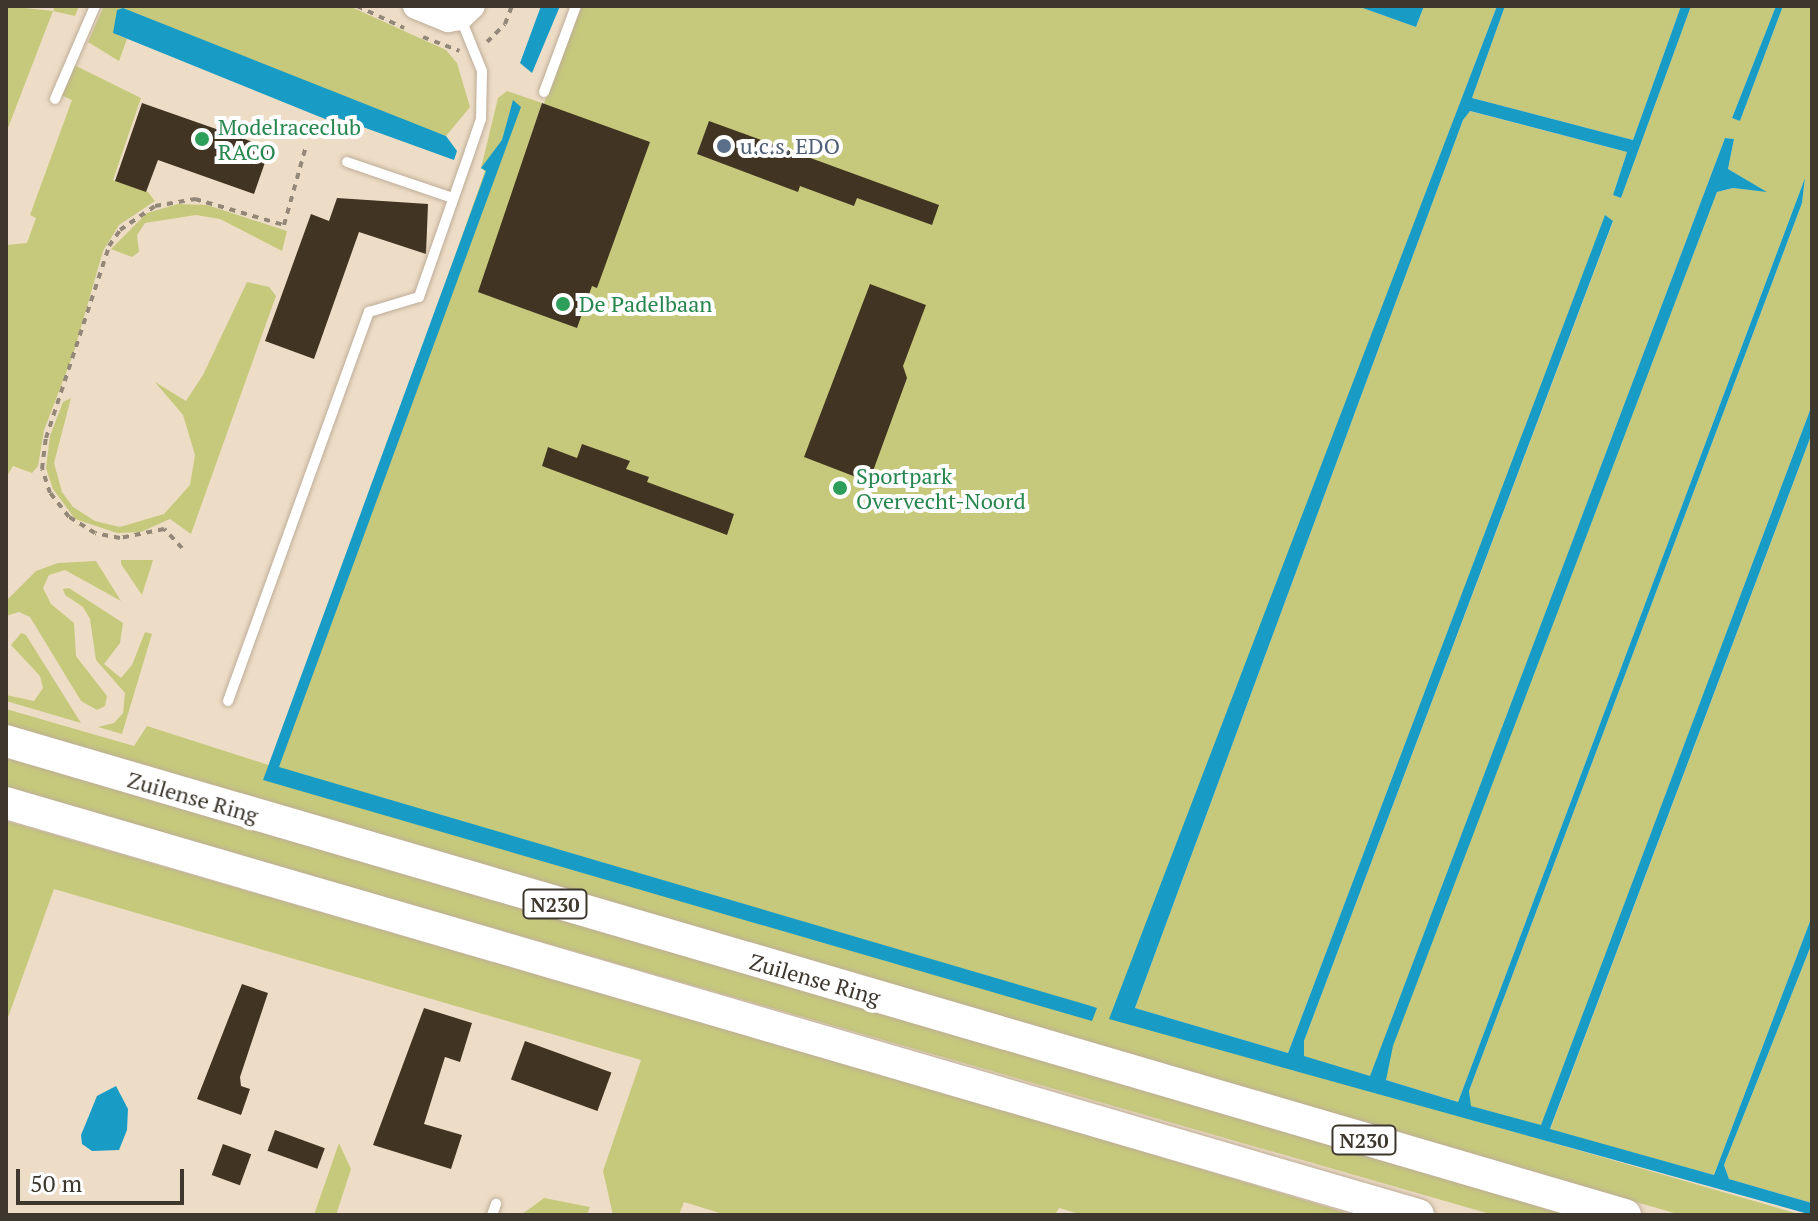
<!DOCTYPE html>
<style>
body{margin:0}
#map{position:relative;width:1818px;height:1221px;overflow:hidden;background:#eeddc6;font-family:"PT Serif",serif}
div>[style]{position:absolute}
.green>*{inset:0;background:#c6c97c;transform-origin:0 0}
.water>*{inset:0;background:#189cc5}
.building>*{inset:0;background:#413422;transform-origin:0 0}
.path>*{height:4px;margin-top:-2px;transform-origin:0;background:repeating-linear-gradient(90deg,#938878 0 6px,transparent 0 12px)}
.roads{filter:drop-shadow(0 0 2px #bcac97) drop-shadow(0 0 2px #bcac97)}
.service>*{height:10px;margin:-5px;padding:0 5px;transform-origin:5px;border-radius:5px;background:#fff}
.tertiary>*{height:26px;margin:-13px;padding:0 13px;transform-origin:13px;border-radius:13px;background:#fff}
.primary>*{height:32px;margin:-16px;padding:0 16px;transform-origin:16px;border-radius:16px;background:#fff}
.dots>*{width:22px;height:22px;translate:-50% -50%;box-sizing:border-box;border:4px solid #fff;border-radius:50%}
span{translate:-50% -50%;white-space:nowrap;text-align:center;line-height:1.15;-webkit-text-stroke:8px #fff;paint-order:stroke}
.shield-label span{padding:2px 6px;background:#fff;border:2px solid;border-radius:6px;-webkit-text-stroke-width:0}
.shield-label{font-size:20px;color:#3d372e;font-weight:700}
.leisure-label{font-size:22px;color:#27864d}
.left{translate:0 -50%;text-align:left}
.service-label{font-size:22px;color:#4e5e75}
.street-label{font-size:22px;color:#3d372e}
.frame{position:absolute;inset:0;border:8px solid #3d372e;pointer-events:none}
.scale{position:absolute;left:16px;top:1169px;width:168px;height:36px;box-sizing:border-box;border:4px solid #3d372e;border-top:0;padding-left:10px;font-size:24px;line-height:28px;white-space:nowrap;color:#3d372e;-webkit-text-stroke:6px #fff;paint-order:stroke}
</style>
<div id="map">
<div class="green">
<i style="clip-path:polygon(6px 6px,53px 11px,55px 6px,79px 6px,75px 16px,53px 11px,6px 133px)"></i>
<i style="clip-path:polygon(104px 6px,349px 6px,446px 50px,457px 63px,470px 107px,446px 136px,349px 100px,113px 33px,127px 39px,119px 61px,88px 42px)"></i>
<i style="clip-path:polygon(581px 6px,1357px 6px,1416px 27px,1424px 6px,1497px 6px,1112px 1015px,1802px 1215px,1681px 1215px,6px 729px,6px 709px,134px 746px,147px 726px,275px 767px,485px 171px,481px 168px,498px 98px,507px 91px,542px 103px,527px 148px)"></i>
<i style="clip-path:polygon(1505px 6px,1681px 6px,1633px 140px,1472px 98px)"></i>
<i style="clip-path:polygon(1691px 6px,1776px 6px,1732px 118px,1740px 121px,1783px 6px,1812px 6px,1812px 405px,1541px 1126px,1470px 1106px,1469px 1091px,1802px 203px,1805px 178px,1458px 1102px,1386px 1080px,1386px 1063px,1717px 192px,1733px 188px,1764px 191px,1728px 169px,1734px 139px,1725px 138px,1370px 1077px,1303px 1056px,1304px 1041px,1613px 222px,1605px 216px,1288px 1053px,1135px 1008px,1463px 120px,1469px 111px,1627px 152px,1613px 195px,1621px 198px)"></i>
<i style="clip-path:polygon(72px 64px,141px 98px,113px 180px,148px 192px,155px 201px,119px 225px,103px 251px,73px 355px,44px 430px,38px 466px,32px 473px,13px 466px,6px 478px,6px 245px,27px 243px,36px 218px,30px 215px,72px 100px,61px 95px)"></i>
<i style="clip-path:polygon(178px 204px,207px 205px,287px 231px,282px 251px,220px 219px,196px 215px,145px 223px,137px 235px,139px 252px,132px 257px,111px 249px,147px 213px)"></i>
<i style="clip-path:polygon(247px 282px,269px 287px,276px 296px,191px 534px,170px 519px,141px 532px,117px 533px,75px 519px,53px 489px,46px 468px,50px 436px,63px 402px,71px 398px,54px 463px,62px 492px,73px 507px,95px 521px,120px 527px,164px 514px,190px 485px,195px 455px,183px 415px,155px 382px,186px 401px,203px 375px)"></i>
<i style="clip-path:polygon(1812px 433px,1812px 916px,1714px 1175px,1550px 1130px)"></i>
<i style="clip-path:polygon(121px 560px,153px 560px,142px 595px,121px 564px)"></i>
<i style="clip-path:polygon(96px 561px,121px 601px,65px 570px,49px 575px,43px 588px,51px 604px,74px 623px,76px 656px,107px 696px,105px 706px,97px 710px,81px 701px,30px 617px,19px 612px,6px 616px,6px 601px,36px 571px,58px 563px)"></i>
<i style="clip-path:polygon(69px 588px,123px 623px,120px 643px,104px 664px,121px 678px,132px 665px,145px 632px,152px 634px,122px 734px,98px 727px,114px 723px,123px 713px,125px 693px,96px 660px,90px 619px,83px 607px,65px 595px,63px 589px)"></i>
<i style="clip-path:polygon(21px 633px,26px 635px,81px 723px,6px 701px,6px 695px,34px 701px,43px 688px,40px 676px,11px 645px)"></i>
<i style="left:6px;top:752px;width:1656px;height:35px;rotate:16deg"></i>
<i style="clip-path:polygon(6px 821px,1028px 1117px,1353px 1215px,1083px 1215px,1059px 1208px,1055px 1215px,726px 1215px,684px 1202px,679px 1215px,613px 1215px,603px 1171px,641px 1060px,54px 889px,6px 1023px)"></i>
<i style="clip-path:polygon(1812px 943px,1812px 1203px,1729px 1179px,1724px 1165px)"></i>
<i style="clip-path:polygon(339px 1143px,351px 1169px,336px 1215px,314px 1215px)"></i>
<i style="clip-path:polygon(544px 1198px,590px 1207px,587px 1215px,521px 1215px)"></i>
</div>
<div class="water">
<i style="clip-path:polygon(541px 6px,560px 6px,532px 73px,520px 63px)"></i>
<i style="clip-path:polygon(1357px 6px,1424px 6px,1416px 27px)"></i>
<i style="clip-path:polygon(1497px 6px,1505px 6px,1472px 98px,1633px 140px,1681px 6px,1691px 6px,1621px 198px,1613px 195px,1627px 152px,1470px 111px,1463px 120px,1135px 1008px,1288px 1053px,1605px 215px,1613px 221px,1304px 1041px,1304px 1056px,1370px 1076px,1725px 138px,1734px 139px,1728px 169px,1767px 192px,1733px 188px,1717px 192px,1393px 1046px,1386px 1080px,1458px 1102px,1805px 178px,1802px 203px,1469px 1091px,1471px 1106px,1541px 1125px,1812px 405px,1812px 433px,1550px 1129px,1714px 1175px,1812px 916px,1812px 943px,1724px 1165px,1729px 1179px,1812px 1203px,1812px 1215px,1109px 1019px)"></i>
<i style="clip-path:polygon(1776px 6px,1783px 6px,1740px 121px,1732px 118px)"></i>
<i style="clip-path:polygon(123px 8px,446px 136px,457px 151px,454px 160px,338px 118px,335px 123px,113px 33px,117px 10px)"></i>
<i style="clip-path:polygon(513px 100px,521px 107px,279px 767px,1091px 1006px,1097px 1008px,1092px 1021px,263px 780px,486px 171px,481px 168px,502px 140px)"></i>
<i style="clip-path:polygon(116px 1086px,128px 1109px,127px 1130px,119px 1150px,92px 1151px,82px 1144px,81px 1135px,97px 1096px)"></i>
</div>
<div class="building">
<i style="clip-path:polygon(142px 103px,270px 148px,254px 194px,158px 160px,146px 192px,115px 181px)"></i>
<i style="clip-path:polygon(542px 103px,650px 142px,597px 288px,592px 286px,577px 328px,478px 292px)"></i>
<i style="clip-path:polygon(709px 121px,939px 205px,932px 225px,857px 198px,854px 206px,800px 186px,798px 192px,697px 154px)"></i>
<i style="clip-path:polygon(337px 198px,428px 204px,426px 254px,359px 232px,314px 359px,265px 341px,311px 214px,329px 221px)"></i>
<i style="clip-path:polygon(870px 284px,926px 305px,903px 366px,907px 378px,869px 482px,804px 457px)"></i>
<i style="clip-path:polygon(582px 444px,630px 461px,626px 469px,649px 477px,647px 482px,734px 514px,727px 535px,542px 466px,548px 447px,577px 458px)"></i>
<i style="clip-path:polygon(242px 984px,268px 993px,240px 1077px,241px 1086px,250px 1089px,241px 1115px,197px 1099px)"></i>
<i style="clip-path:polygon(424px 1008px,472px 1023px,460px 1062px,445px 1057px,424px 1124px,462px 1135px,451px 1169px,373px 1145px)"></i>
<i style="left:525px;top:1041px;width:92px;height:41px;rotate:20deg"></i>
<i style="left:275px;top:1130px;width:53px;height:22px;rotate:20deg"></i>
<i style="left:223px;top:1144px;width:30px;height:33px;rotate:20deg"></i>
</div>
<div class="path">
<i style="left:357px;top:6px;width:52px;rotate:25.1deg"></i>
<i style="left:423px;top:37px;width:39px;rotate:21deg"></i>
<i style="left:487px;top:42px;width:25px;rotate:-45deg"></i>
<i style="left:505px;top:24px;width:19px;rotate:-69deg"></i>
<i style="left:182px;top:548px;width:26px;rotate:-133deg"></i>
<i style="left:164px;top:529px;width:45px;rotate:168.4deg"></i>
<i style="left:120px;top:538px;width:25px;rotate:-169deg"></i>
<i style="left:95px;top:533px;width:31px;rotate:-148deg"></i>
<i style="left:69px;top:517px;width:31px;rotate:-128deg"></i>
<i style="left:50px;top:493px;width:25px;rotate:-108deg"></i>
<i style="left:42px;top:469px;width:31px;rotate:-83deg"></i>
<i style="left:46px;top:438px;width:202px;rotate:-71.8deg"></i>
<i style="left:109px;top:246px;width:19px;rotate:-55deg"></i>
<i style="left:120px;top:230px;width:42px;rotate:-34.4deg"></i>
<i style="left:155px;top:206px;width:41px;rotate:-9.9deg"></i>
<i style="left:195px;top:199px;width:93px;rotate:16.3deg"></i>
<i style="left:284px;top:225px;width:82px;rotate:-74.4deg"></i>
</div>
<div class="roads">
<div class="service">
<i style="left:544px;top:92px;width:92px;rotate:-69.6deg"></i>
<i style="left:55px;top:99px;width:101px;rotate:-66.7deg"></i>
<i style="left:347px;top:162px;width:112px;rotate:18.8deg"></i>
<i style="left:228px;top:701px;width:414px;rotate:-70.1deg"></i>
<i style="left:369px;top:312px;width:52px;rotate:-16.7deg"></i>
<i style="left:419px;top:297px;width:155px;rotate:-70.7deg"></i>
<i style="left:470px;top:151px;width:34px;rotate:-71deg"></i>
<i style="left:481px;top:119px;width:48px;rotate:-88.8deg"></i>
<i style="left:482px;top:71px;width:56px;rotate:-112deg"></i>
<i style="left:492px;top:1215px;width:12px;rotate:-70deg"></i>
</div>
<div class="tertiary">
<i style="left:416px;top:6px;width:35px;rotate:22deg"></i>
<i style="left:448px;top:19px;width:12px;rotate:-9deg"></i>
<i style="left:460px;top:17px;width:16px;rotate:-43deg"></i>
</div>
<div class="primary">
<i style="left:6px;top:741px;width:1687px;rotate:16.32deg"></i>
<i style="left:6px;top:803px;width:1471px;rotate:16.27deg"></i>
</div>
</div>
<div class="dots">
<i style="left:202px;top:139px;background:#2e9e5b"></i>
<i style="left:724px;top:146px;background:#5c6f8a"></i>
<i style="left:563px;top:304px;background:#2e9e5b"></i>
<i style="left:840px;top:488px;background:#2e9e5b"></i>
</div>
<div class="shield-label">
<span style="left:555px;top:904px">N230</span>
<span style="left:1364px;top:1140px">N230</span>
</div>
<div class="leisure-label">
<span class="left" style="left:218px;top:139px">Modelraceclub<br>RACO</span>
<span class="left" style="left:579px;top:304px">De Padelbaan</span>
<span class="left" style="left:856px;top:488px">Sportpark<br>Overvecht-Noord</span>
</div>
<div class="service-label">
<span class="left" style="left:740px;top:146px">u.c.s. EDO</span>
</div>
<div class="street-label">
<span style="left:193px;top:797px;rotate:16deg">Zuilense Ring</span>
<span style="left:815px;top:979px;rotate:16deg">Zuilense Ring</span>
</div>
<div class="frame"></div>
<div class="scale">50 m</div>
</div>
